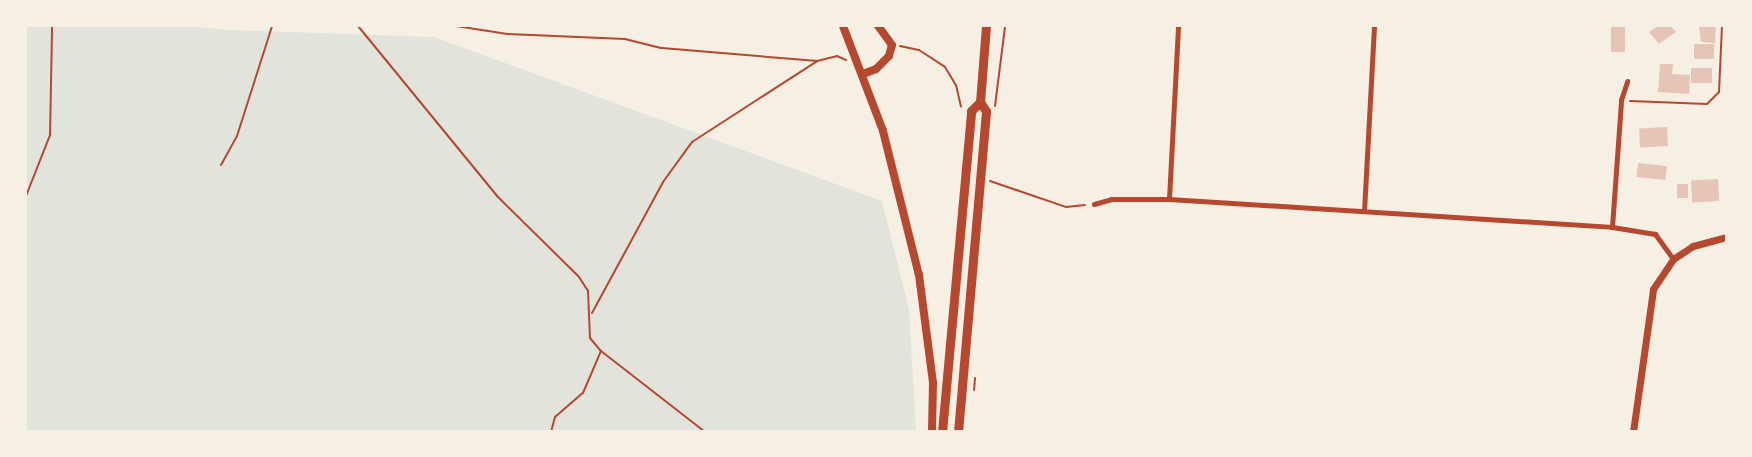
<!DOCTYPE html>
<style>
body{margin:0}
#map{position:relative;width:1752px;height:457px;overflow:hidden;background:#f6efe4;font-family:"Libre Baskerville",serif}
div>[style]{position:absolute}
.green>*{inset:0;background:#e2e4dc}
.building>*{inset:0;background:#e6c5b7;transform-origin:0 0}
.path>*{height:2px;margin:-1px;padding:0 1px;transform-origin:1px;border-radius:1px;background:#b5482f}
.minor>*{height:5px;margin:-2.5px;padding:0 2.5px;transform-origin:2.5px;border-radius:2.5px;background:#b5482f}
.tertiary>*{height:7px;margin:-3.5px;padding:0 3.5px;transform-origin:3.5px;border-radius:3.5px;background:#b5482f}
.secondary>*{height:8px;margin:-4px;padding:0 4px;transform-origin:4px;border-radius:4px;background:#b5482f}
.trunk>*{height:9px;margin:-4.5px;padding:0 4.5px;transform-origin:4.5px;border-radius:4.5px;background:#b5482f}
span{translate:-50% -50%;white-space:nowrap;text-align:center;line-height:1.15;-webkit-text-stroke:4.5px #f6efe4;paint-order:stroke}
.frame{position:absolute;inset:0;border:27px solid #f6efe4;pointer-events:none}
</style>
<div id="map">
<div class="green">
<i style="clip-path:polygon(26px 26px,187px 26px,229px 30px,434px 37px,882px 201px,909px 309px,916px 431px,26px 431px)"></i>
</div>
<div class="building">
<i style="left:1611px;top:26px;width:14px;height:26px"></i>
<i style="clip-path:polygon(1658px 26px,1671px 26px,1676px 32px,1659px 44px,1649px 32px)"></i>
<i style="clip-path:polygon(1699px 26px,1716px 26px,1715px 43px,1701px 42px)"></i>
<i style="left:1694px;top:44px;width:20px;height:15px"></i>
<i style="clip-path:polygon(1660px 64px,1673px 64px,1672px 74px,1690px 75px,1689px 94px,1658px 92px)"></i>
<i style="left:1691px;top:68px;width:21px;height:15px"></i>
<i style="left:1667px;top:127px;width:19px;height:28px;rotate:87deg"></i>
<i style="left:1638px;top:163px;width:29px;height:14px;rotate:6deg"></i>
<i style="left:1718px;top:179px;width:22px;height:27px;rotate:87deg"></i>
<i style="left:1677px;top:184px;width:11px;height:14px"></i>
</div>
<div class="path">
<i style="left:358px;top:26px;width:220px;rotate:50.7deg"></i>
<i style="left:497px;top:196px;width:115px;rotate:44.6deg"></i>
<i style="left:579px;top:277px;width:17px;rotate:57deg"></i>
<i style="left:588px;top:291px;width:47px;rotate:87.6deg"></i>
<i style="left:590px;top:338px;width:17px;rotate:50deg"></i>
<i style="left:601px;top:351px;width:132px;rotate:37.9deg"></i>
<i style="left:456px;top:26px;width:52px;rotate:8.9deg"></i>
<i style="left:507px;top:34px;width:118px;rotate:2.4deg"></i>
<i style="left:625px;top:39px;width:38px;rotate:14deg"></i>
<i style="left:662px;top:48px;width:156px;rotate:4.8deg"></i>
<i style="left:900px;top:46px;width:19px;rotate:12deg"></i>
<i style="left:919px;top:50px;width:31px;rotate:33deg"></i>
<i style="left:945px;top:67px;width:21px;rotate:59deg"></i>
<i style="left:956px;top:85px;width:22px;rotate:77deg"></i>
<i style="left:1630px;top:101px;width:77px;rotate:2.2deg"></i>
<i style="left:1707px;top:104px;width:17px;rotate:-45deg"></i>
<i style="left:1719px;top:92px;width:66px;rotate:-87.4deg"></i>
<i style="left:995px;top:106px;width:80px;rotate:-82.8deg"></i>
<i style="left:221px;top:165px;width:33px;rotate:-61deg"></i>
<i style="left:237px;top:136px;width:115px;rotate:-72.3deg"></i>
<i style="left:990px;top:181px;width:80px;rotate:18.9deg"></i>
<i style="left:1066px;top:207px;width:19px;rotate:-6deg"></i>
<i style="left:26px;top:196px;width:66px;rotate:-68.5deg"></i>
<i style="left:50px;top:135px;width:109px;rotate:-88.9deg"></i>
<i style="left:592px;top:313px;width:149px;rotate:-61.5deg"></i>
<i style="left:663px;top:182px;width:49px;rotate:-54.1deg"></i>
<i style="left:692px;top:142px;width:149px;rotate:-32.9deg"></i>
<i style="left:817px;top:61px;width:21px;rotate:-14deg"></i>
<i style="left:837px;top:56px;width:10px;rotate:24deg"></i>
<i style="left:974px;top:390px;width:12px;rotate:-85deg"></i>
<i style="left:551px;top:432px;width:16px;rotate:-75deg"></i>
<i style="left:555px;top:417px;width:37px;rotate:-41deg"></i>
<i style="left:583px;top:393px;width:46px;rotate:-66.8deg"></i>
</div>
<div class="minor">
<i style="left:1169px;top:199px;width:173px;rotate:-87deg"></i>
<i style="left:1094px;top:204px;width:18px;rotate:-16deg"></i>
<i style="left:1111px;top:199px;width:58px"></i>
<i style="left:1169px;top:199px;width:444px;rotate:3.6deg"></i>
<i style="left:1612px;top:227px;width:44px;rotate:9.2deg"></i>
<i style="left:1655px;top:234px;width:31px;rotate:54deg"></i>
<i style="left:1364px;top:211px;width:185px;rotate:-86.9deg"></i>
<i style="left:1612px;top:227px;width:127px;rotate:-85.9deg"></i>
<i style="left:1621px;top:100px;width:20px;rotate:-72deg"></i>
</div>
<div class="tertiary">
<i style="left:1633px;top:432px;width:144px;rotate:-82deg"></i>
<i style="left:1653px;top:289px;width:36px;rotate:-56deg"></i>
<i style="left:1673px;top:259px;width:24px;rotate:-33deg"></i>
<i style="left:1693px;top:246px;width:34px;rotate:-15deg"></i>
</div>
<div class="secondary">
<i style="left:843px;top:26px;width:112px;rotate:69.1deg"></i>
<i style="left:883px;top:131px;width:148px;rotate:76deg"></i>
<i style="left:919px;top:275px;width:109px;rotate:82.6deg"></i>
<i style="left:933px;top:383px;width:49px;rotate:91.2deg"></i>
<i style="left:863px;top:74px;width:14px;rotate:-21deg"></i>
<i style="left:876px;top:69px;width:18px;rotate:-45deg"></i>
<i style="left:889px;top:56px;width:11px;rotate:-75deg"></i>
<i style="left:892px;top:45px;width:24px;rotate:-126deg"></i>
</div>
<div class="trunk">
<i style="left:942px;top:432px;width:322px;rotate:-84.8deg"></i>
<i style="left:971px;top:111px;width:13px;rotate:-45deg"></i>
<i style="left:980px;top:102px;width:76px;rotate:-85.5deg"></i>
<i style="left:958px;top:432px;width:322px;rotate:-85deg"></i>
<i style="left:986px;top:111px;width:11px;rotate:-124deg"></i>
</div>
<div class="frame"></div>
</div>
